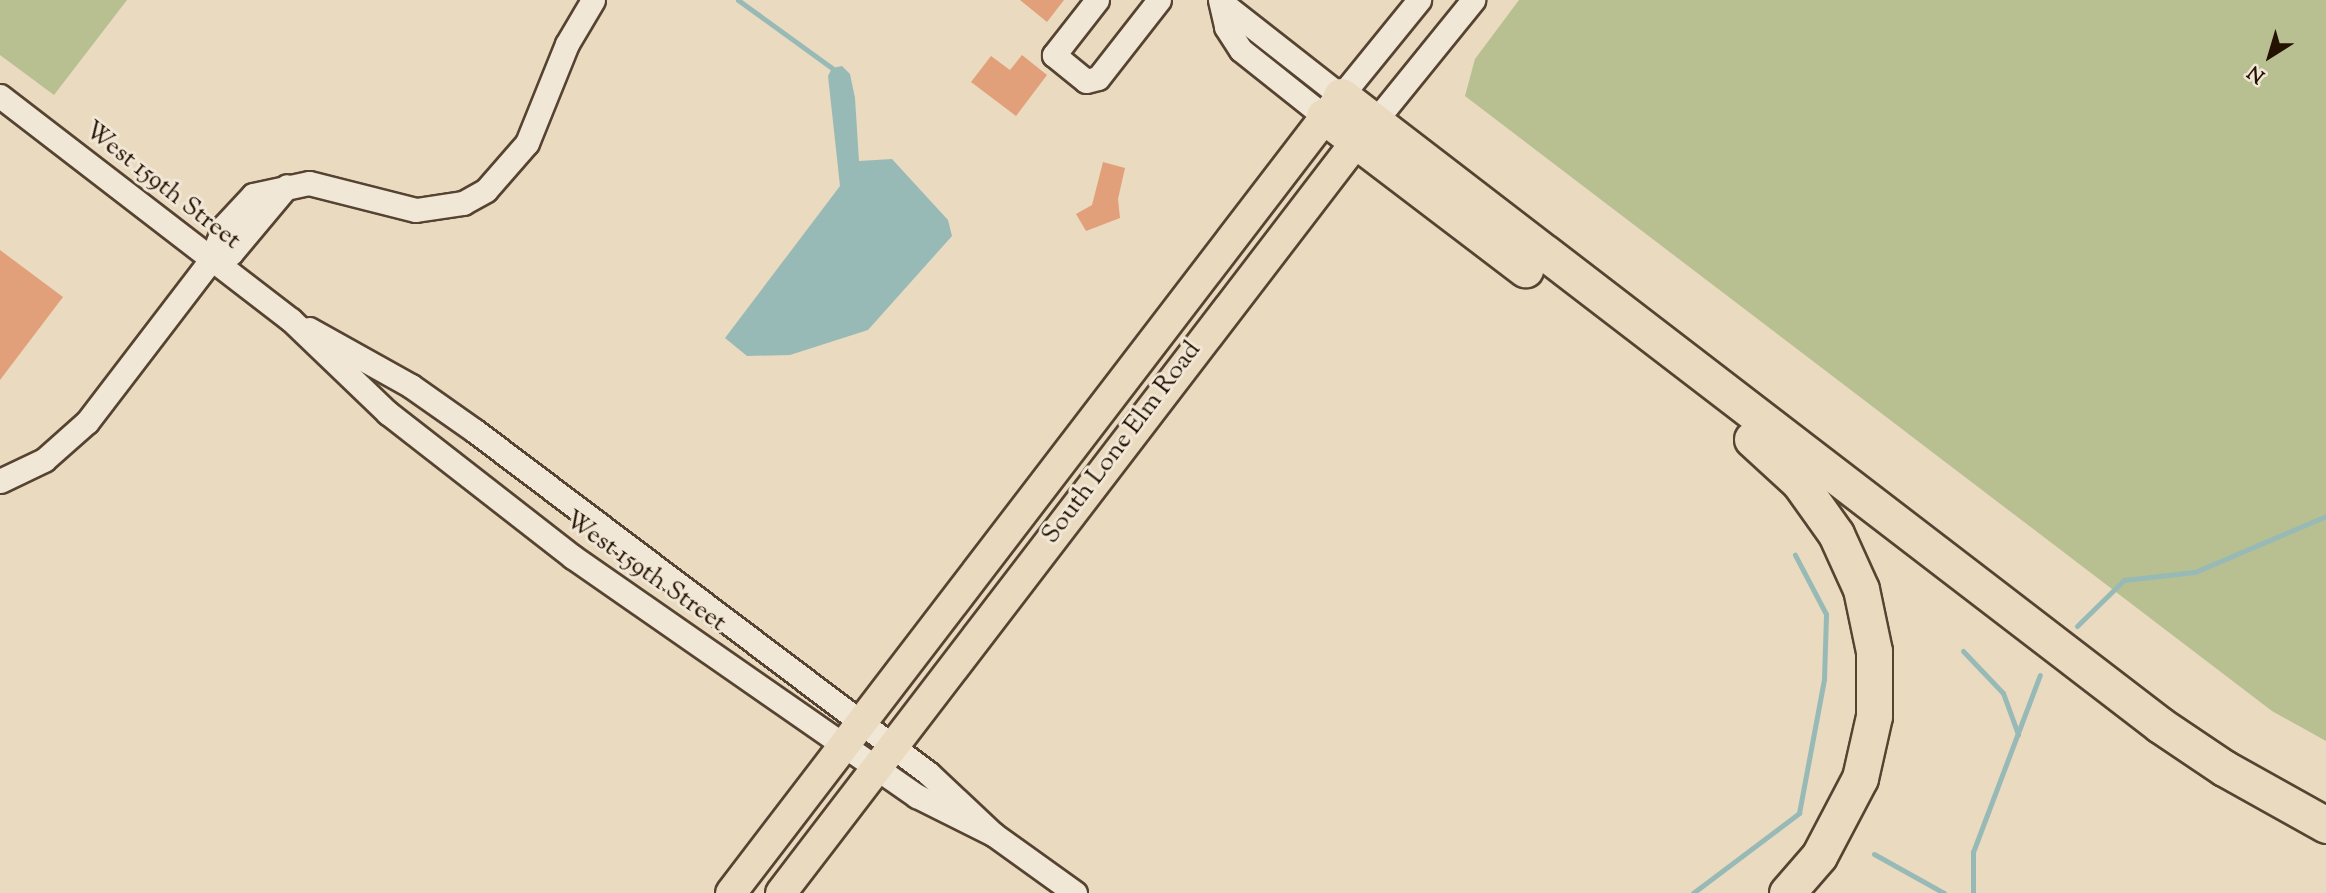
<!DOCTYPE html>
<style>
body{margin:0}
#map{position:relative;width:2326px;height:893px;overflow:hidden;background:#eadac0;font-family:"Sorts Mill Goudy",serif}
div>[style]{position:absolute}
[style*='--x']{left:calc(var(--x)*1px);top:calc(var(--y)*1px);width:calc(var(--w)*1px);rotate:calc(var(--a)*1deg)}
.green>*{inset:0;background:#b8bf91}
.water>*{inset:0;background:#98bab6}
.stream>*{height:5px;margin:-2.5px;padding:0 2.5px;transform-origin:2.5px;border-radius:2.5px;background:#98bab6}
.building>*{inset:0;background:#e1a07a}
.roads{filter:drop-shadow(2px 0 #564331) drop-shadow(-2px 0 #564331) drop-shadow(0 2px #564331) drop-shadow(0 -2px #564331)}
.minor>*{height:23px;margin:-11.5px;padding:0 11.5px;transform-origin:11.5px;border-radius:11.5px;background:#f1e7d6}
.major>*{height:30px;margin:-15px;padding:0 15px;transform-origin:15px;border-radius:15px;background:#eadac0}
.highway>*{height:35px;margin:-17.5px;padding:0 17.5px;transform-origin:17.5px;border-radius:17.5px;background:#eadac0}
span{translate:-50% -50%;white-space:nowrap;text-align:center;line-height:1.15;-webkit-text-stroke:6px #f1e7d6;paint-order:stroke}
.street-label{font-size:26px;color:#241101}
.north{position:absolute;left:2235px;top:21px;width:70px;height:70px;-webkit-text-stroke:5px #f1e7d6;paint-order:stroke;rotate:217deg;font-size:19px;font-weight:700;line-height:28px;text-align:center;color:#241101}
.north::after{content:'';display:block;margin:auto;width:24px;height:32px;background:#241101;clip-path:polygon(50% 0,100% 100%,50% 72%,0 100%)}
</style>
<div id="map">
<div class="green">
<i style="clip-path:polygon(0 0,127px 0,54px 95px,0 55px)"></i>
<i style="clip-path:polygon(1519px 0,2326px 0,2326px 741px,2272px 711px,1465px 96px,1475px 59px)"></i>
</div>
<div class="water">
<i style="clip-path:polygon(842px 66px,850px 74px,855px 98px,859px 161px,892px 159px,948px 220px,952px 236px,868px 330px,790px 355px,747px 356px,725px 338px,840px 186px,828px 76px,832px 68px)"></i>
</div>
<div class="stream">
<i style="--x:738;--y:0;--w:116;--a:35.9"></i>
<i style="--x:2077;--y:626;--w:66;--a:-44.4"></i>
<i style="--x:2124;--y:580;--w:71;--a:-6.4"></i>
<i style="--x:2195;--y:572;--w:142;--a:-23.1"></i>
<i style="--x:1963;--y:651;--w:58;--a:46.4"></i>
<i style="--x:2003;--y:693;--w:44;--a:69.9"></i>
<i style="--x:1874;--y:854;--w:80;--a:29.1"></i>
<i style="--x:1693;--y:893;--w:133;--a:-37"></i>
<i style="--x:1799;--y:813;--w:136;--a:-79.4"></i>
<i style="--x:1824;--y:679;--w:65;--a:-88.2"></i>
<i style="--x:1826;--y:614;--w:67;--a:-117.7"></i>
<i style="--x:1973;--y:893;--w:41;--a:-90"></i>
<i style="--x:1973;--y:852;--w:189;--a:-69.3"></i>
</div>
<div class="building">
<i style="clip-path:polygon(1020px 0,1064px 0,1047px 22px)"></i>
<i style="clip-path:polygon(1022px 55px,1047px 75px,1016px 116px,971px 82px,991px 56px,1010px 70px)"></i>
<i style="clip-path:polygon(1103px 162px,1125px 168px,1118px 199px,1120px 218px,1086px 231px,1076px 214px,1092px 205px)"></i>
<i style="clip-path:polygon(0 250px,63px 297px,0 380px)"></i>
</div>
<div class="roads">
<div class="minor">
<i style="--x:1097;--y:0;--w:70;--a:128"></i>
<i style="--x:1054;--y:55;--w:41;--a:39.1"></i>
<i style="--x:1086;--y:81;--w:12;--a:-14"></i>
<i style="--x:1098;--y:78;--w:99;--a:-52"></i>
<i style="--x:1220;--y:0;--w:28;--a:77"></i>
<i style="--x:1226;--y:27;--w:27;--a:57"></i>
<i style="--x:1241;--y:50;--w:106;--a:38.5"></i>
<i style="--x:1221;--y:2;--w:152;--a:38.1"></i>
<i style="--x:1341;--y:96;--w:124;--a:-50.9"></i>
<i style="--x:0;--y:96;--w:367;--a:37.6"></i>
<i style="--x:291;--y:320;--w:134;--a:43.8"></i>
<i style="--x:388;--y:413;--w:234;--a:37.9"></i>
<i style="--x:573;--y:557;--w:419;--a:34.8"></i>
<i style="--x:917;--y:796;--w:85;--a:26.6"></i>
<i style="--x:1367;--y:131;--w:169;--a:-51"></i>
<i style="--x:211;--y:260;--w:21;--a:-19"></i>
<i style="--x:231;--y:253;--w:87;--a:-50.1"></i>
<i style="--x:309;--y:329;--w:117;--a:29.2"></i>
<i style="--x:411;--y:386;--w:78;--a:35.1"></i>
<i style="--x:475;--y:431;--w:568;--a:37.05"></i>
<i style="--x:928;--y:773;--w:89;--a:43.2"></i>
<i style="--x:993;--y:834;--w:101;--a:35.7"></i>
<i style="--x:0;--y:481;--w:49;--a:-25.5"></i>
<i style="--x:44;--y:460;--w:57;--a:-41.5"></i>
<i style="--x:87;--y:422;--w:204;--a:-52.6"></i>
<i style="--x:211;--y:260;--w:36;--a:-69"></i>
<i style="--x:224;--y:226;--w:42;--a:-46.9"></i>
<i style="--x:253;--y:195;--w:57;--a:-12.1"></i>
<i style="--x:309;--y:183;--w:110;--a:14.2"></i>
<i style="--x:416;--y:210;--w:48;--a:-8.5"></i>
<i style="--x:463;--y:203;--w:26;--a:-29"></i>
<i style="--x:486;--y:190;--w:62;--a:-48.9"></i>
<i style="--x:527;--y:143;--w:107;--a:-68"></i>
<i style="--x:567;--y:44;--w:51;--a:-59.4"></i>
</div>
<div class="major">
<i style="--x:731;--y:893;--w:1000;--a:-52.56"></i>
<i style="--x:781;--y:893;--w:946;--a:-52.56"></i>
</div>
<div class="highway">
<i style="--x:1341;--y:96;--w:1033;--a:37.52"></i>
<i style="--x:2160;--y:725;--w:77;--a:33.9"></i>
<i style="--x:2224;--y:768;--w:117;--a:29.2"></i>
<i style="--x:1324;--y:116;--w:253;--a:37.3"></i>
<i style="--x:1752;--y:439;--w:64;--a:42.5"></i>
<i style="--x:1799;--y:482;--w:64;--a:54.6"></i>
<i style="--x:1836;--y:534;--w:60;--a:65.6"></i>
<i style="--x:1861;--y:589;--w:63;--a:78.2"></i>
<i style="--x:1874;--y:651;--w:65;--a:90"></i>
<i style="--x:1874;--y:716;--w:64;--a:102.7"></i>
<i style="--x:1860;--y:778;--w:88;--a:117.7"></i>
<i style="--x:1819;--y:856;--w:49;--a:130.9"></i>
</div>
</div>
<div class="street-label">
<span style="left:162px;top:186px;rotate:38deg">West 159th Street</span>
<span style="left:1122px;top:443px;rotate:-53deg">South Lone Elm Road</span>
<span style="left:645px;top:572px;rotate:35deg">West 159th Street</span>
</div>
<div class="north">N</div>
</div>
